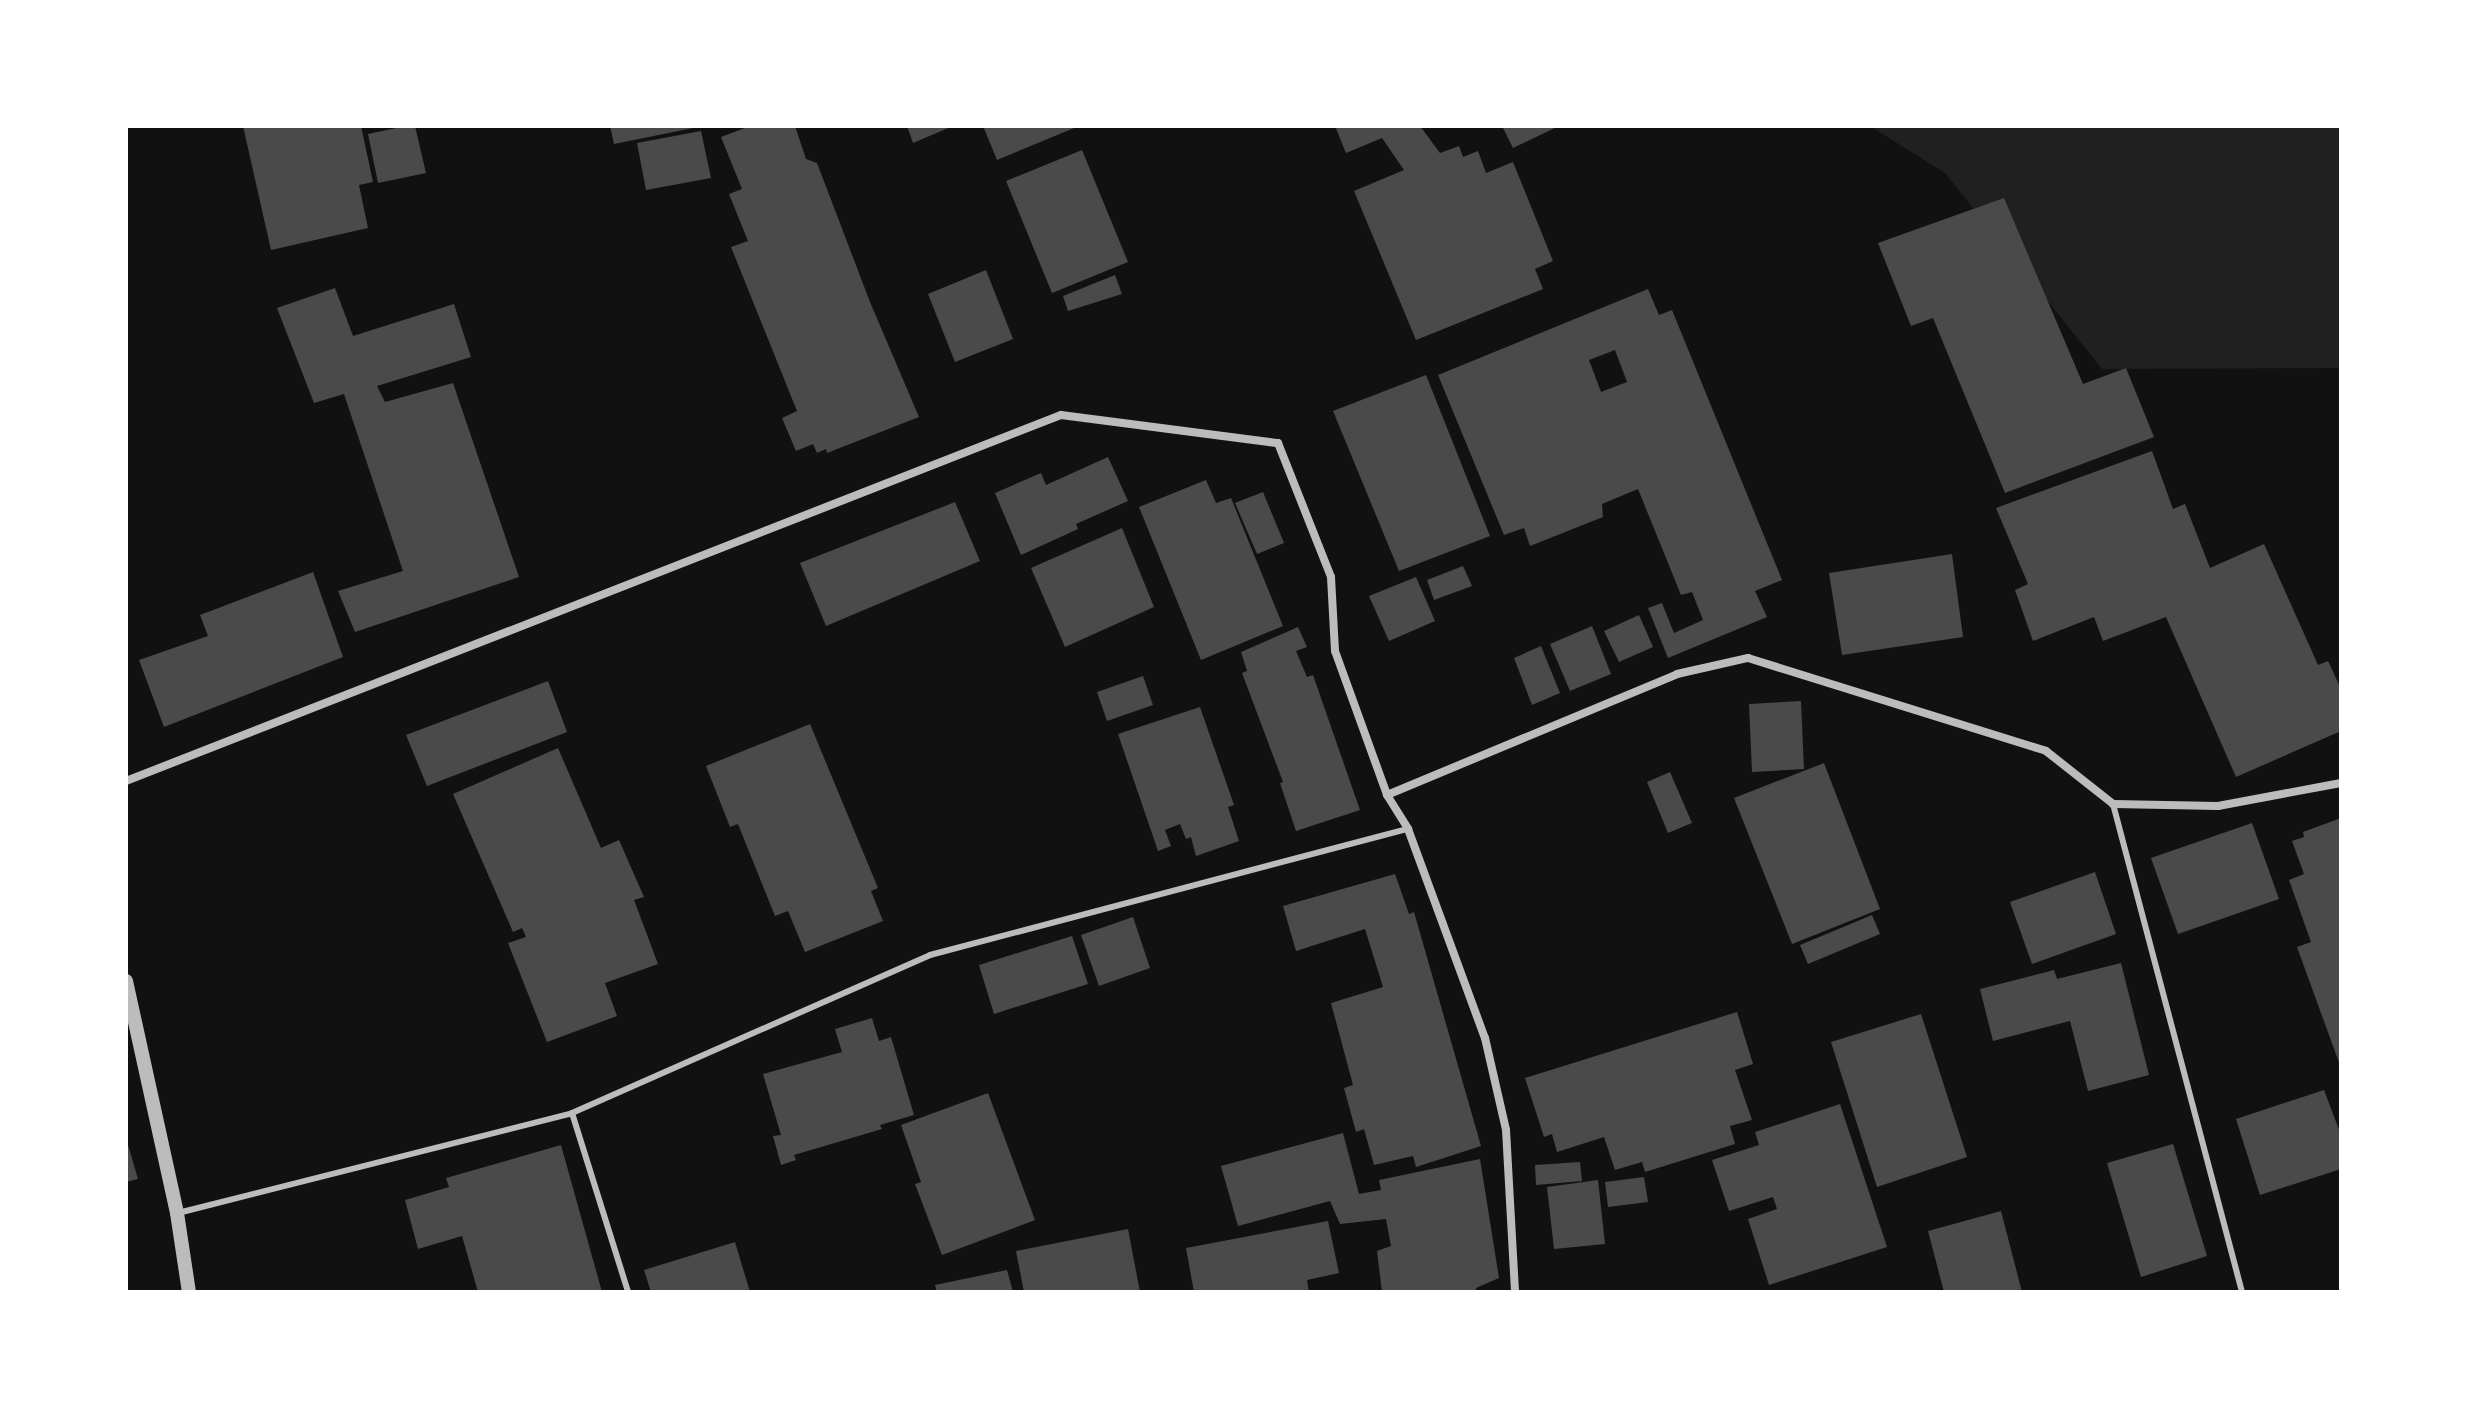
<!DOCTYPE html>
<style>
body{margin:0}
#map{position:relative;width:2467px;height:1418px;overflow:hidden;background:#111;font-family:Spectral,serif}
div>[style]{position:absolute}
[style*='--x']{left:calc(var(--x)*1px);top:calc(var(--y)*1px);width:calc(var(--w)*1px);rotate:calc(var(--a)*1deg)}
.green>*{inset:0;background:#202020}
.building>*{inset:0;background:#4a4a4a}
.service>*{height:6px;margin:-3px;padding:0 3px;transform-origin:3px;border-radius:3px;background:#bcbcbc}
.minor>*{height:8px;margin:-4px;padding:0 4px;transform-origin:4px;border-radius:4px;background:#bcbcbc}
.tertiary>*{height:14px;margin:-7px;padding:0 7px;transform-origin:7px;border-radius:7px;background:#bcbcbc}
span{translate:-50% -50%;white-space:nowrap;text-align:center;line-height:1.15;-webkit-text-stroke:6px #fff;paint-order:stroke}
.frame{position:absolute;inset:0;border:128px solid #fff;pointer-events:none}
</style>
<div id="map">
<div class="green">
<i style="clip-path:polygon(1870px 126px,2341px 126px,2341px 368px,2102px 369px,1945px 173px)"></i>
</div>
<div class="building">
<i style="clip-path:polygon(243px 126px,361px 126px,373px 182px,359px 185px,368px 228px,271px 250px)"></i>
<i style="clip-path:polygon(406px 126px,415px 126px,426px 173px,378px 183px,368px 134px)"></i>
<i style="clip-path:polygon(610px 126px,698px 126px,698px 127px,614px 144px)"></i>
<i style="clip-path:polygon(750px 126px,795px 126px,806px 159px,817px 163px,870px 302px,919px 417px,827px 453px,826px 449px,817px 453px,813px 444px,796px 451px,782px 418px,797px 411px,731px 247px,748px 241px,729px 194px,742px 189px,721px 137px)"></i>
<i style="clip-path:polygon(907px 126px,953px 126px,913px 143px)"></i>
<i style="clip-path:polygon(983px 126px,1079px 126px,997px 160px)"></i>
<i style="clip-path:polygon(1335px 126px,1420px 126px,1440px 153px,1459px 146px,1463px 157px,1478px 151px,1486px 173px,1513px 162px,1553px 261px,1535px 269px,1543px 289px,1416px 340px,1354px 191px,1404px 170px,1382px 138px,1346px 153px)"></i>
<i style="clip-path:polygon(1502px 126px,1559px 126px,1513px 148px)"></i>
<i style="clip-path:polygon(701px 131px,711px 178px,646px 190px,637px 143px)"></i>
<i style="clip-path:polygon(1082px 150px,1128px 262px,1052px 293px,1006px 181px)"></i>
<i style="clip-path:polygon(2004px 198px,2083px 384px,2126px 368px,2154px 437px,2005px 493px,1933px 318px,1911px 326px,1878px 243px)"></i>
<i style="clip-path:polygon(986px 270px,1013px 339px,955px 362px,928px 294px)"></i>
<i style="clip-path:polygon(1115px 275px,1122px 294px,1068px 311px,1063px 296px)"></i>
<i style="clip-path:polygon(335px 288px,353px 336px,454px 304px,471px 357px,377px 386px,385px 402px,453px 383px,519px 577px,355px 632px,338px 591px,403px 571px,344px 394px,314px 403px,277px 308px)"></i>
<i style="clip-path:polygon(evenodd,1648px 289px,1659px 315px,1672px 310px,1782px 580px,1755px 591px,1767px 617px,1668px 658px,1648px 608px,1662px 603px,1674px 633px,1703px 620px,1692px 592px,1681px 595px,1638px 489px,1602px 504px,1603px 517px,1530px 546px,1524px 528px,1504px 535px,1438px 375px,1648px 289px,1615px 350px,1627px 382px,1601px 392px,1589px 360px,1615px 350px)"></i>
<i style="clip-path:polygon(1426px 375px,1490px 536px,1399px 571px,1333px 411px)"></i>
<i style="clip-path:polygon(2152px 451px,2173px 509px,2185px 504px,2210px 568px,2264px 544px,2318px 665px,2328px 661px,2341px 689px,2341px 731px,2236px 777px,2166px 617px,2103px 641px,2094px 617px,2033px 641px,2015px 590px,2028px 584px,1996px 508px)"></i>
<i style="clip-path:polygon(1108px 457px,1128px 501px,1076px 524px,1078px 529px,1021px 555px,995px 493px,1041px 473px,1046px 485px)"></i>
<i style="clip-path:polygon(1206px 480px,1216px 503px,1231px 498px,1283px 626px,1201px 660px,1139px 507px)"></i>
<i style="clip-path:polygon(1263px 492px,1284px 543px,1257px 554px,1235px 503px)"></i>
<i style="clip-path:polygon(955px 502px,980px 561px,826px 626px,800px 563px)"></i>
<i style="clip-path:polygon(1122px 528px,1154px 607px,1065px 647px,1031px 568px)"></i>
<i style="clip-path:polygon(1952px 554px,1963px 637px,1842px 655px,1829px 573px)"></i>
<i style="clip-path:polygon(1463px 566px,1472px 586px,1434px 600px,1427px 580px)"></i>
<i style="clip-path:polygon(313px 572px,343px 657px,164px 727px,139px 660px,208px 636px,200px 615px)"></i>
<i style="clip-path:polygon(1416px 577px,1435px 621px,1389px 641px,1369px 596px)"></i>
<i style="clip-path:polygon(1639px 615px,1653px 647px,1619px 662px,1604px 631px)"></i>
<i style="clip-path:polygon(1592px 626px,1611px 674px,1570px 691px,1550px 644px)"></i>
<i style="clip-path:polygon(1298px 627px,1307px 647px,1296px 651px,1307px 677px,1313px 675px,1360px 810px,1296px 831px,1280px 783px,1283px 782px,1242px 673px,1247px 671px,1241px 652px)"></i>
<i style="clip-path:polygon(1541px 646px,1560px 693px,1532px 705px,1514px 658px)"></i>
<i style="clip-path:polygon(1143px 676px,1153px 705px,1107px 721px,1097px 692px)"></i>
<i style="clip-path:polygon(548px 681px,567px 732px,427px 786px,406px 735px)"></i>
<i style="clip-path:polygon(1801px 701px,1804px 769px,1752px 772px,1749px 704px)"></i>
<i style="clip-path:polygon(1200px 707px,1234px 805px,1228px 807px,1239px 841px,1196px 856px,1191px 837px,1186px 839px,1180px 824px,1165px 830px,1171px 846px,1158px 851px,1118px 734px)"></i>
<i style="clip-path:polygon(810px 724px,878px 888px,871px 891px,883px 921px,805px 952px,788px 911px,775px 916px,738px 824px,730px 827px,706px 766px)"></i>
<i style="clip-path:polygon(558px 748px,601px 848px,619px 840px,644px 897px,634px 900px,658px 964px,605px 983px,617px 1016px,547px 1042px,508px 943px,526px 937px,522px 928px,513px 932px,453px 794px)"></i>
<i style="clip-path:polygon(1824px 763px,1880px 909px,1792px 944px,1734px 798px)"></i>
<i style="clip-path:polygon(1670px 772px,1692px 823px,1668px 833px,1647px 782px)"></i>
<i style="clip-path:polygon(2341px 818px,2341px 1068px,2297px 947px,2311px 942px,2289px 880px,2304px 874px,2292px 841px,2304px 837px,2303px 832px)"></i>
<i style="clip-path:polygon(2252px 823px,2279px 899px,2178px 934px,2151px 858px)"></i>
<i style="clip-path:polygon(2095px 872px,2116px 934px,2032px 964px,2010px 902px)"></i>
<i style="clip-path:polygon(1395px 874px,1409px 914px,1414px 912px,1481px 1146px,1416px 1167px,1413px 1156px,1374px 1165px,1364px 1129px,1356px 1132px,1344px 1088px,1353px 1085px,1331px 1003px,1383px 987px,1365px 929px,1296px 951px,1283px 906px)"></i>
<i style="clip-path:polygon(1872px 915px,1880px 934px,1808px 964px,1800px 945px)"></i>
<i style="clip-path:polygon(1133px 917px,1150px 968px,1099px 986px,1081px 935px)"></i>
<i style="clip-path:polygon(1072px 936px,1088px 984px,994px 1014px,979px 965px)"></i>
<i style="clip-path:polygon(2121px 963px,2149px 1075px,2088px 1091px,2070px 1021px,1993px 1041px,1980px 989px,2054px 970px,2057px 979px)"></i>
<i style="clip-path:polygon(1737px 1012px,1753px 1064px,1735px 1070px,1752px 1120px,1730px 1126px,1735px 1144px,1645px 1172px,1642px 1162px,1615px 1170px,1604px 1137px,1557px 1152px,1552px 1134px,1544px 1137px,1525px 1078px)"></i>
<i style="clip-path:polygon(1921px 1014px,1967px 1157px,1877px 1187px,1831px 1042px)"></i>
<i style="clip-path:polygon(872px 1018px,879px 1041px,891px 1037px,914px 1115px,880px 1125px,882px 1129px,794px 1155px,796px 1160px,781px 1165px,773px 1136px,781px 1135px,763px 1074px,842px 1052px,835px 1029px)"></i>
<i style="clip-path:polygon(2324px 1090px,2341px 1135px,2341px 1169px,2260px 1195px,2236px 1119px)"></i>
<i style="clip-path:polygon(988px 1093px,1035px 1220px,942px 1255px,915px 1184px,921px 1182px,901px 1125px)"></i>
<i style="clip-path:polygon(1840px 1104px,1887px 1247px,1769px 1285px,1748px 1219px,1777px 1209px,1773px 1197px,1729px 1211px,1712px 1160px,1759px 1145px,1755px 1132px)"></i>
<i style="clip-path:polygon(1343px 1133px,1359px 1194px,1381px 1190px,1379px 1180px,1480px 1159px,1499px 1278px,1476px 1288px,1476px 1292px,1382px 1292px,1377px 1251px,1391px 1246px,1386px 1219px,1340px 1224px,1330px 1201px,1238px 1226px,1221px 1166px)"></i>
<i style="clip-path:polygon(126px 1138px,138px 1179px,126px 1182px)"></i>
<i style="clip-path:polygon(2173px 1144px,2207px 1256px,2141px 1277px,2107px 1163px)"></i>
<i style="clip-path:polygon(561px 1145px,602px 1292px,478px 1292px,462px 1236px,418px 1249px,405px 1200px,449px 1187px,446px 1178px)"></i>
<i style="clip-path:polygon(1580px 1162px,1582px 1181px,1536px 1185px,1535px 1165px)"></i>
<i style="clip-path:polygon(1644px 1177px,1648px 1202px,1608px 1207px,1605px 1182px)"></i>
<i style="clip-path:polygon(1598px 1180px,1605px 1244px,1554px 1249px,1547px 1187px)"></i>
<i style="clip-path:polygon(2001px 1211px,2022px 1292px,1944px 1292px,1928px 1231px)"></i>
<i style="clip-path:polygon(1328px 1221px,1339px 1273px,1307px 1280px,1309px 1292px,1194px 1292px,1186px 1248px)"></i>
<i style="clip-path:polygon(1128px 1229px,1140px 1292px,1024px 1292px,1016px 1251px)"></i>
<i style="clip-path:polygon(735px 1242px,750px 1292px,651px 1292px,644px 1270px)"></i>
<i style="clip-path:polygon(1007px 1270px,1013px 1292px,937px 1292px,935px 1285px)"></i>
</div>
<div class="service">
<i style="--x:2113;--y:804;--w:505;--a:75.19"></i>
<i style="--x:572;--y:1113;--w:188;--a:72.6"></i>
<i style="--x:178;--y:1213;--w:406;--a:-14.2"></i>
<i style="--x:572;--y:1113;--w:391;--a:-23.8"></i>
<i style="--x:930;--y:955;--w:494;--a:-14.8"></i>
</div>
<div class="minor">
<i style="--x:126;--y:781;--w:1004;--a:-21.38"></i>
<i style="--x:1061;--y:415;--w:219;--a:7.4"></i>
<i style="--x:1278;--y:443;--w:144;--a:68.4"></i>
<i style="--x:1331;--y:577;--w:74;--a:86.9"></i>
<i style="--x:1335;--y:651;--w:153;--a:70.1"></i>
<i style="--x:1387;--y:795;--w:40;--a:58"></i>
<i style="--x:1408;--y:829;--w:223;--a:69.8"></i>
<i style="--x:1485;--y:1038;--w:94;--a:77.1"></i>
<i style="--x:1506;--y:1130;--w:162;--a:86.8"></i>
<i style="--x:1387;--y:795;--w:314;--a:-22.6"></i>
<i style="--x:1677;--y:674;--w:73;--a:-12.7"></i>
<i style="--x:1748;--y:658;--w:312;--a:17.3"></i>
<i style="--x:2046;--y:751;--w:85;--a:38.3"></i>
<i style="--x:2113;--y:804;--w:105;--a:1.1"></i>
<i style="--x:2218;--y:806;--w:125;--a:-10.6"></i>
</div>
<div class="tertiary">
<i style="--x:126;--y:981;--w:238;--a:77.6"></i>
<i style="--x:177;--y:1213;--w:80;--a:81.4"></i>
</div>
<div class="frame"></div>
</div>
